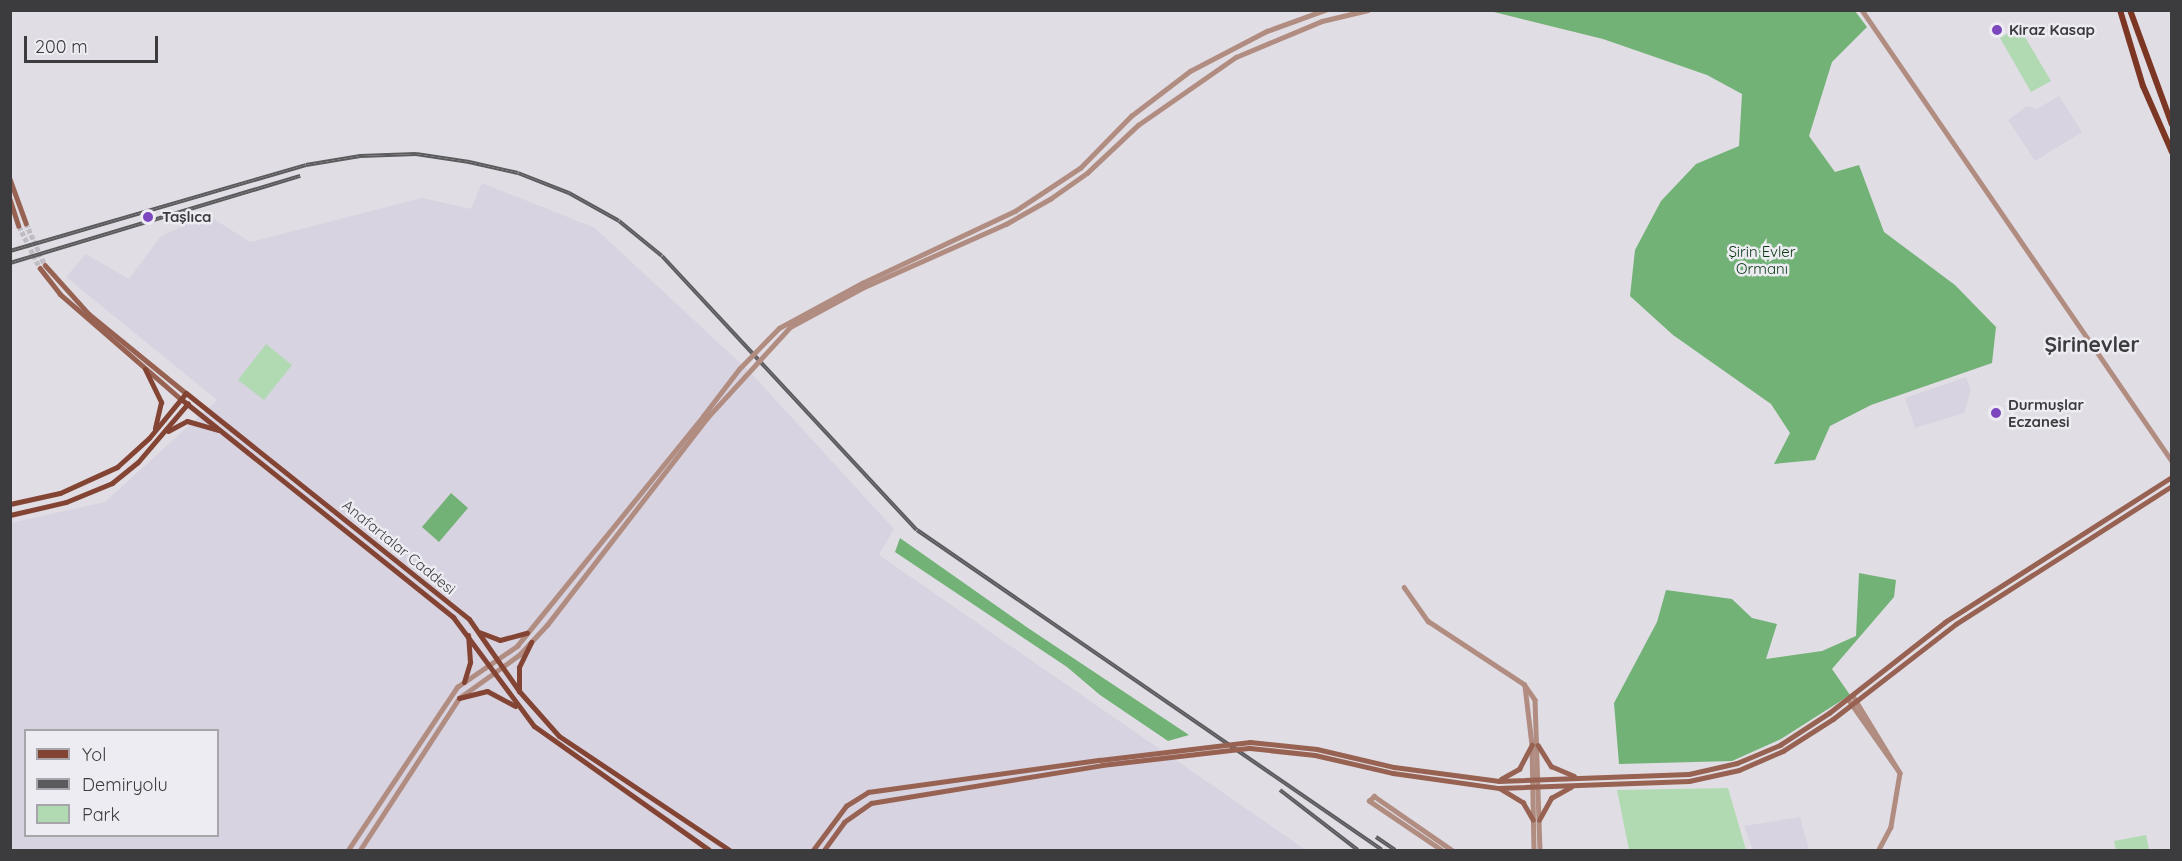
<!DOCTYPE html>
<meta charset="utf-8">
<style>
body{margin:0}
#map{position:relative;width:2182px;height:861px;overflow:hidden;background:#e0dee4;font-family:Quicksand,sans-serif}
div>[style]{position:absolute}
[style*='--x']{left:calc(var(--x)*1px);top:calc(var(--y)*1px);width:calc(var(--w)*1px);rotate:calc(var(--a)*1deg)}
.built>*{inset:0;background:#d7d3e0}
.green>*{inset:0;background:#b1dab2}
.forest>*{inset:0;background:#72b276}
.secondary-tunnel>*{height:4.5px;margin-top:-2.25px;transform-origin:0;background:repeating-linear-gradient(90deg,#bfbdc3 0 4.5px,transparent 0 6.5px)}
.tertiary>*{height:4.5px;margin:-2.25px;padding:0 2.25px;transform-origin:2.25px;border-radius:2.25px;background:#b18c81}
.secondary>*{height:4.5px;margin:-2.25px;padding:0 2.25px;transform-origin:2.25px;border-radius:2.25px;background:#986253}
.primary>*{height:5px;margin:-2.5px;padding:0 2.5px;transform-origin:2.5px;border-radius:2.5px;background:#844433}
.trunk>*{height:6px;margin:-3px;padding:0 3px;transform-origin:3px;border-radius:3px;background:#7b3624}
.rail>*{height:4px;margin-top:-2px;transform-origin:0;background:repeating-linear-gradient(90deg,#edecf2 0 4.5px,#5b5a5d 0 9px);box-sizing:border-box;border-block:2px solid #5b5a5d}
.tertiary-bridge>*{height:4.5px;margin:-2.25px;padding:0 2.25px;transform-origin:2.25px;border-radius:2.25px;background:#b18c81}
.secondary-bridge>*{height:4.5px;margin:-2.25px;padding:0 2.25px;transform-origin:2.25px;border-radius:2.25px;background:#986253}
.dots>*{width:16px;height:16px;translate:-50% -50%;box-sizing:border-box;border:3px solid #edecf2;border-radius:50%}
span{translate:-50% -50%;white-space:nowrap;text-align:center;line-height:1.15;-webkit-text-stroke:5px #edecf2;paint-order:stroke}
.poi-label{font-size:15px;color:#3c3b3d;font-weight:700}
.left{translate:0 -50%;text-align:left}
.park-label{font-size:15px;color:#0b3a12}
.street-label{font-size:15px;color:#3c3b3d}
.district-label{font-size:21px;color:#3c3b3d;font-weight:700}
.frame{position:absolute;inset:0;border:12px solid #3c3b3d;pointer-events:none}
.legend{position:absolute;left:24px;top:729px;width:195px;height:108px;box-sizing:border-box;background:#edecf2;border:2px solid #a6a5aa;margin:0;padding:8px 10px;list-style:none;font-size:18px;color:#3c3b3d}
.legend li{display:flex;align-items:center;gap:12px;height:30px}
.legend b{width:30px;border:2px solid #a6a5aa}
.scale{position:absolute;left:24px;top:36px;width:134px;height:27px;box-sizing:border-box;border:3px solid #3c3b3d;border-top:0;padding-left:8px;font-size:18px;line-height:21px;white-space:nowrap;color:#3c3b3d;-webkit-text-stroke:4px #edecf2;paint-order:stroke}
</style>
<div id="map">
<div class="built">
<i style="clip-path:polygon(2059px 96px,2082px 132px,2035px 161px,2008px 120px,2027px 106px,2037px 109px)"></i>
<i style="clip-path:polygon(evenodd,482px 183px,595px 228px,752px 374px,894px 529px,879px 555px,1306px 850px,11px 850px,10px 523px,105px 502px,217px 400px,66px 277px,86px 254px,129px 279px,160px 237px,206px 214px,250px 242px,422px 198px,471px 209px,482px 183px,26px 730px,218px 730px,218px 836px,26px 836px,26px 730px)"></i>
<i style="clip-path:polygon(1966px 377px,1971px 390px,1964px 413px,1915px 428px,1905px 398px)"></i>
<i style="clip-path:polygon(1800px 817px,1809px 850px,1753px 850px,1744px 826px)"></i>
</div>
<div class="green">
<i style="clip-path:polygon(2019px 27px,2051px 81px,2031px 92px,2000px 38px)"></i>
<i style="clip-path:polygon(266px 344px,292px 365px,264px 400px,238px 380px)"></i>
<i style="clip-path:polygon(1728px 788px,1746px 850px,1629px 850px,1617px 790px)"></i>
<i style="clip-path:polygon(2146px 835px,2149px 850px,2116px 850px,2114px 841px)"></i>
</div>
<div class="forest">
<i style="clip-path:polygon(1490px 11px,1855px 11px,1867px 27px,1832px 62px,1809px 136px,1835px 172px,1859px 165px,1884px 232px,1955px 285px,1996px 327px,1992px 363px,1871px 405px,1830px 426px,1815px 460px,1774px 464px,1790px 433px,1771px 404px,1673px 335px,1630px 296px,1635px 250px,1661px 201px,1696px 164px,1739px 146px,1742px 94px,1707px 75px,1603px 39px)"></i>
<i style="clip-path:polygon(451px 493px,468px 508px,439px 542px,422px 527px)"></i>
<i style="clip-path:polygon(900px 538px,1028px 628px,1189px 735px,1168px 741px,1100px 695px,1067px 667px,895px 552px)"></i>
<i style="clip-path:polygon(1859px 573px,1896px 580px,1894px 597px,1832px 669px,1850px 695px,1781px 739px,1732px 761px,1619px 764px,1614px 703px,1657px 622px,1666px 590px,1732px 599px,1752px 618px,1777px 624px,1766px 659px,1822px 651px,1856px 636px)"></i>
</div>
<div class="secondary-tunnel">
<i style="--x:26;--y:223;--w:46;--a:65.7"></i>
<i style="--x:19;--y:226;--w:47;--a:63.4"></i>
</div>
<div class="tertiary">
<i style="--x:1862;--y:10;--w:547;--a:55.5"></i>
<i style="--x:862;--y:283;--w:169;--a:-25.2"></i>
<i style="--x:1015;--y:211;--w:78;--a:-33.5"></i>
<i style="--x:1080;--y:168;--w:73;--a:-45.6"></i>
<i style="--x:1131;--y:116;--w:74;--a:-37.3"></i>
<i style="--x:1190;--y:71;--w:87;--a:-27.5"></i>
<i style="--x:1267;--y:31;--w:62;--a:-19.9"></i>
<i style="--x:862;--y:288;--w:158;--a:-24"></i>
<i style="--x:1006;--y:224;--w:51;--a:-29.6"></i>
<i style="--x:1050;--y:199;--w:45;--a:-35.1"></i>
<i style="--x:1087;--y:173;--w:70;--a:-43.3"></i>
<i style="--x:1138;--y:125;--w:119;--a:-34.8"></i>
<i style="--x:1236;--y:57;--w:93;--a:-22.7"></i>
<i style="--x:1322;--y:21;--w:47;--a:-13.4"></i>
<i style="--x:1404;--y:587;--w:42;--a:54.8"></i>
<i style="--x:1428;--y:621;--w:115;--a:33.3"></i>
<i style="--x:1524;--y:684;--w:19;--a:55"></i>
<i style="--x:1535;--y:700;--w:150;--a:88.1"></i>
<i style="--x:1525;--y:686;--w:59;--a:83.2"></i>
<i style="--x:1532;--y:745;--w:105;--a:88.9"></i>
<i style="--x:1853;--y:696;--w:90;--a:58.6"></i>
<i style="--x:1900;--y:773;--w:55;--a:99.5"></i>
<i style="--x:1891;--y:827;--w:26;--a:118"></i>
<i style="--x:1848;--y:699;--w:87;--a:54.8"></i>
<i style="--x:348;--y:850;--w:196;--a:-56.2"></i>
<i style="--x:457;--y:687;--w:73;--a:-34.3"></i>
<i style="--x:517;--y:646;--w:296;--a:-51"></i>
<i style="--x:360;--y:850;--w:181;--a:-56.9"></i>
<i style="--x:459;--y:698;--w:74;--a:-35.6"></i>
<i style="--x:519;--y:655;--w:41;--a:-47"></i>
<i style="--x:547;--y:625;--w:262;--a:-52.3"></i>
<i style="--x:1441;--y:850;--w:87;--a:-145.8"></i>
<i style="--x:1369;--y:801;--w:7;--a:-45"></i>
<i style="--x:1374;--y:796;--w:95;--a:34.7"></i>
</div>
<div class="secondary">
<i style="--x:10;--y:179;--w:47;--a:70"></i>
<i style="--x:10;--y:199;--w:28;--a:72"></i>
<i style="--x:45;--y:265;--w:66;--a:48.1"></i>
<i style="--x:89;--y:314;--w:125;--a:39.2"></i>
<i style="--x:40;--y:268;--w:33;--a:52"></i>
<i style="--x:60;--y:294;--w:160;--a:41"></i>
<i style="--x:1538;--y:745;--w:25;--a:58"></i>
<i style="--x:1551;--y:766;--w:25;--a:23"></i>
<i style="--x:1394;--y:767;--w:106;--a:7.6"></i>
<i style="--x:1499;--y:781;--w:190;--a:-2.1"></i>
<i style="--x:1689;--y:774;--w:49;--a:-12.9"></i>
<i style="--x:1737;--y:763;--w:47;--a:-22.7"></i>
<i style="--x:1780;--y:745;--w:59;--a:-33.1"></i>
<i style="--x:1829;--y:713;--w:147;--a:-38.1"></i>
<i style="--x:1945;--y:622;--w:269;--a:-32.6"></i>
<i style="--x:1393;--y:773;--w:107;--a:8.1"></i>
<i style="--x:1499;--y:788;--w:190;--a:-2.1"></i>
<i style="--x:1689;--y:781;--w:51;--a:-12.4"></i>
<i style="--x:1739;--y:770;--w:48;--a:-23.4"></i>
<i style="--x:1783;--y:751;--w:59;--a:-32.6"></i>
<i style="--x:1833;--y:719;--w:155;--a:-37.7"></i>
<i style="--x:1956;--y:624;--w:256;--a:-32.6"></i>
<i style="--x:1501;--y:779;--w:21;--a:-29"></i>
<i style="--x:1519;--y:769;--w:27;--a:-62"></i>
<i style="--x:1501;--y:789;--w:26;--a:31"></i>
<i style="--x:1523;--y:802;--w:20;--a:60"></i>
<i style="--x:1539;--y:820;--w:25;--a:-61"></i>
<i style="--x:1551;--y:798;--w:23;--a:-29"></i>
<i style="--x:813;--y:850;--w:55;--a:-53.1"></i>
<i style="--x:846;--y:806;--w:26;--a:-32"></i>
<i style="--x:868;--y:792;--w:234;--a:-7.9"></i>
<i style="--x:824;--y:850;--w:34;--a:-54"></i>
<i style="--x:844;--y:822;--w:33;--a:-35"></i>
<i style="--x:871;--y:803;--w:234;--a:-9.3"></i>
</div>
<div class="primary">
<i style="--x:145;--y:369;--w:37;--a:64"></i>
<i style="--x:161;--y:402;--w:27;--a:103"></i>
<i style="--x:181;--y:399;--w:349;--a:38.7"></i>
<i style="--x:453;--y:617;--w:136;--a:53.4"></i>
<i style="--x:534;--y:726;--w:214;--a:35.3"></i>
<i style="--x:168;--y:431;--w:21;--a:-28"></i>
<i style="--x:187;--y:421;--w:32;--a:16"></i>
<i style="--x:10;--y:504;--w:51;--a:-12.4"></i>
<i style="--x:60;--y:493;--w:63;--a:-24.5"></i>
<i style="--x:117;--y:467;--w:43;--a:-42.2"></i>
<i style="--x:149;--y:438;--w:58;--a:-50.6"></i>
<i style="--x:186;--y:393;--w:362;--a:38.6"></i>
<i style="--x:469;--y:619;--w:88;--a:55.2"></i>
<i style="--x:519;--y:691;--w:60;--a:48.4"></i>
<i style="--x:559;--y:736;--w:205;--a:33.8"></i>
<i style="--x:10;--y:515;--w:57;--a:-13.1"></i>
<i style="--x:66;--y:502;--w:50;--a:-22.4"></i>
<i style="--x:112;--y:483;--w:33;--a:-39"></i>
<i style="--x:138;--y:462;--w:77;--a:-49.7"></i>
<i style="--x:479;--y:632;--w:22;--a:21"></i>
<i style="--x:500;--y:640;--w:28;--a:-15"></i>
<i style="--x:464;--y:682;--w:21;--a:-73"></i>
<i style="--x:470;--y:662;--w:27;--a:-94"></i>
<i style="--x:519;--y:691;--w:24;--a:-90"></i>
<i style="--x:519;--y:667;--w:28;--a:-64"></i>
<i style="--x:459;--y:698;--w:29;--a:-14"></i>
<i style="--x:487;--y:691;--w:32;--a:28"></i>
</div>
<div class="trunk">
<i style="--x:2120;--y:10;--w:79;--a:73.2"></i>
<i style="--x:2143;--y:86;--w:72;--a:66.3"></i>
<i style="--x:2130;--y:10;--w:122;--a:69.9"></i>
</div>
<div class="rail">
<i style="--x:10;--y:251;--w:308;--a:-16.2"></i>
<i style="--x:306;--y:165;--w:55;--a:-9.5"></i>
<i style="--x:360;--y:156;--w:56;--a:-2"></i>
<i style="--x:416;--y:154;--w:54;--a:8.6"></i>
<i style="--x:469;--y:162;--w:50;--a:12.7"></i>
<i style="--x:518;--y:173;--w:55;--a:21.4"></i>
<i style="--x:569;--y:193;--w:57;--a:29.2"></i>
<i style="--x:619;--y:221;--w:55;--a:39.1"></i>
<i style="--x:662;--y:256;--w:374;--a:47.1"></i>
<i style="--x:917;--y:530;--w:564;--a:34.53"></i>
<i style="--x:10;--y:263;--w:303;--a:-16.7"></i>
<i style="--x:1280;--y:790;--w:98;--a:37.6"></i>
<i style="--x:1376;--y:837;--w:23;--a:34"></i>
</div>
<div class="tertiary-bridge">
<i style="--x:703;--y:416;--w:59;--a:-52.5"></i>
<i style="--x:739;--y:369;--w:57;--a:-45.7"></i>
<i style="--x:779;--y:328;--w:94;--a:-28.5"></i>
<i style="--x:707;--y:418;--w:123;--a:-47.6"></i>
<i style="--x:790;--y:327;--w:82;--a:-28.4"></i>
</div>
<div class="secondary-bridge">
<i style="--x:1100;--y:760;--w:151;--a:-6.8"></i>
<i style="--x:1250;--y:742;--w:67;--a:6"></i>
<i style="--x:1317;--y:749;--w:79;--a:13.2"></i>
<i style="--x:1102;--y:765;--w:149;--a:-6.6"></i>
<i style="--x:1250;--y:748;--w:65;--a:6.1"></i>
<i style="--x:1315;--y:755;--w:80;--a:13"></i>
</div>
<div class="dots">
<i style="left:1997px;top:30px;background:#7c47be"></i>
<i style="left:148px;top:217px;background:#7c47be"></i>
<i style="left:1996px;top:413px;background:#7c47be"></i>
</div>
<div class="poi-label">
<span class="left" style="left:2009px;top:30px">Kiraz Kasap</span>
<span class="left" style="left:162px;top:217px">Taşlıca</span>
<span class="left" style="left:2008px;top:413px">Durmuşlar<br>Eczanesi</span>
</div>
<div class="park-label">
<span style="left:1762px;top:260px">Şirin Evler<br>Ormanı</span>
</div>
<div class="street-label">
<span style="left:399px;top:547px;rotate:39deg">Anafartalar Caddesi</span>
</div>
<div class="district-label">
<span style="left:2092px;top:344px">Şirinevler</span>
</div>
<div class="frame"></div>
<ul class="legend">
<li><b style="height:8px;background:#844433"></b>Yol</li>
<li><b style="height:8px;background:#5b5a5d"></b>Demiryolu</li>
<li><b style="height:16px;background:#b1dab2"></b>Park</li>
</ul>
<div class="scale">200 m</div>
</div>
